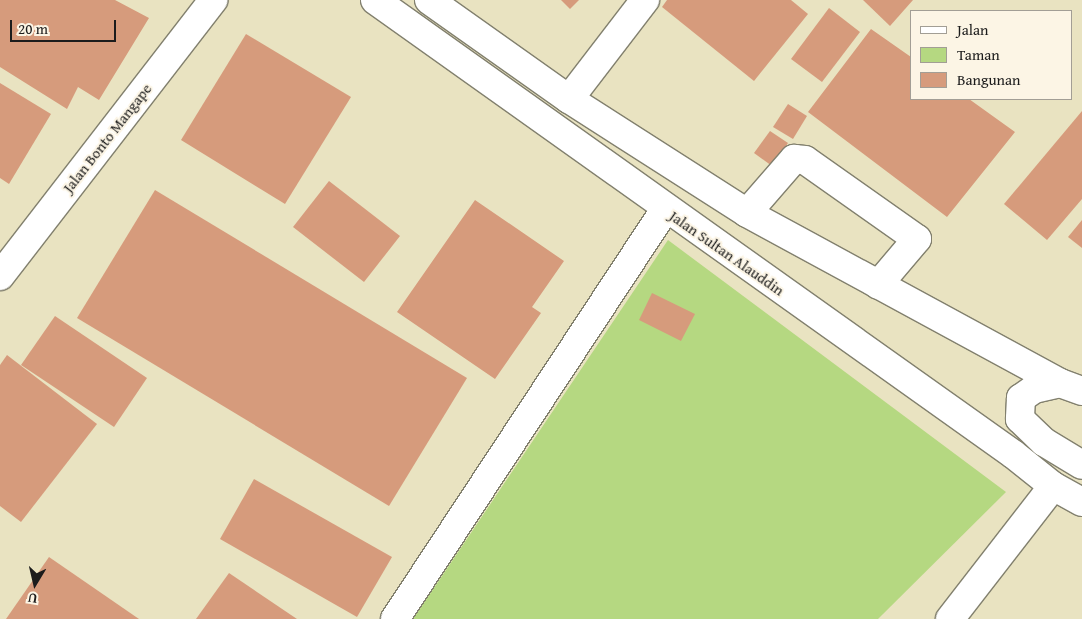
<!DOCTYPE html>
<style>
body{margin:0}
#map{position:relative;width:1082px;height:619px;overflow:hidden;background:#e9e3c1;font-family:"Gentium Book Plus",serif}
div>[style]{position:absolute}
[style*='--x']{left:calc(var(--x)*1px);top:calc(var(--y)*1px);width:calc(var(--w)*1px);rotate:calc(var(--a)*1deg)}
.green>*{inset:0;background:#b5d881}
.building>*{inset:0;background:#d69b7c}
.roads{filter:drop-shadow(1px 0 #82806e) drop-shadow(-1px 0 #82806e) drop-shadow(0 1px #82806e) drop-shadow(0 -1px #82806e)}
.minor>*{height:28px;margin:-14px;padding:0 14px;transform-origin:14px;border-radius:14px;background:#fff}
.major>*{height:28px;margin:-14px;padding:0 14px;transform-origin:14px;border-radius:14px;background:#fff}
span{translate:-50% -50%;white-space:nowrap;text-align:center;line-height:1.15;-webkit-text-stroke:4px #fcf5e5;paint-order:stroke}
.street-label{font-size:15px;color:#1c1c1c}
.legend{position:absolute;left:910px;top:10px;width:162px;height:90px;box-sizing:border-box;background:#fcf5e5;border:1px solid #a29e95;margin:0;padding:6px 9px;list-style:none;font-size:15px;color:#1c1c1c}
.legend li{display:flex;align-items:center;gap:10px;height:25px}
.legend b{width:25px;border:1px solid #a29e95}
.north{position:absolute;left:10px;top:559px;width:50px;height:50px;-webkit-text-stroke:4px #fcf5e5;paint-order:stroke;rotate:189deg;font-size:14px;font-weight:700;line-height:20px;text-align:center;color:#1c1c1c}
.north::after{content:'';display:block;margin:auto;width:18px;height:22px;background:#1c1c1c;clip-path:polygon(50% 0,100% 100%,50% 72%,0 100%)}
.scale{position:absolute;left:10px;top:20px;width:106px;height:22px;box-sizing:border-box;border:2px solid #1c1c1c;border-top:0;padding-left:6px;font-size:15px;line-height:18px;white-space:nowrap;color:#1c1c1c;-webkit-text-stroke:4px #fcf5e5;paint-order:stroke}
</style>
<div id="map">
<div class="green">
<i style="clip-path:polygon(668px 240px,1006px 492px,878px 619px,413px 619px)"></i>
</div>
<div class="building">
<i style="clip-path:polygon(0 0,115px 0,149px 18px,99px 100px,78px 87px,67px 109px,0 67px)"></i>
<i style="clip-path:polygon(561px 0,579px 0,570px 9px)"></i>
<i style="clip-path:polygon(667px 0,791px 0,808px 14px,754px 81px,662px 7px)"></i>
<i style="clip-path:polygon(863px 0,913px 0,890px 26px)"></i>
<i style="clip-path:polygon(829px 8px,860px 32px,822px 82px,791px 59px)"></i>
<i style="clip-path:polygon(871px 29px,911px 57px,911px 99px,969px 99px,1015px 132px,947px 217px,808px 112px)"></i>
<i style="clip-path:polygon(246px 34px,351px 97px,285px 204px,181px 140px)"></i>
<i style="clip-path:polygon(0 83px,51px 114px,9px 184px,0 178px)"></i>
<i style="clip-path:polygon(788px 104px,807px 116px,793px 139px,773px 127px)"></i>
<i style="clip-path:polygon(1082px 111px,1082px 199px,1047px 240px,1004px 204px)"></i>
<i style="clip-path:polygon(770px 131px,788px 143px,772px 166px,754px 153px)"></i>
<i style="clip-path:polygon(329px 181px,400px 236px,364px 282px,293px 227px)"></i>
<i style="clip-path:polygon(155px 190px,467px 378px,389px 506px,77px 318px)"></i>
<i style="clip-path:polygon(475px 200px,564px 261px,532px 307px,541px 313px,495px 379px,397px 312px)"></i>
<i style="clip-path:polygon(1082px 220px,1082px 248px,1068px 237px)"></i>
<i style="clip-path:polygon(652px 293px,695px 314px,681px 341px,639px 320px)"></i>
<i style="clip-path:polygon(55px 316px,147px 378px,114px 427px,21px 365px)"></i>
<i style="clip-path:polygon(7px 355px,97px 424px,21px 522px,0 506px,0 365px)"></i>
<i style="clip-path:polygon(254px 479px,392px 557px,357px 617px,220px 539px)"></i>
<i style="clip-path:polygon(49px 557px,139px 619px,6px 619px)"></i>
<i style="clip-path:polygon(229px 573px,297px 619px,196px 619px)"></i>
</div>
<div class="roads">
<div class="minor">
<i style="--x:569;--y:99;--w:125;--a:-52.5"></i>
<i style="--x:747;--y:213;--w:72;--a:-49"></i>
<i style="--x:794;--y:159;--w:11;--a:5"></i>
<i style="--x:805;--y:160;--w:137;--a:35.2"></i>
<i style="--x:917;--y:239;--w:60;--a:130.3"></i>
<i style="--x:0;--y:276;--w:349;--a:-52.3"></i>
<i style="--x:395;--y:619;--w:491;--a:-56.6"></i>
<i style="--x:950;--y:619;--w:168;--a:-52.2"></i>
</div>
<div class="major">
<i style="--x:375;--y:0;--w:783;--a:35.44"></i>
<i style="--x:1013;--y:454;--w:51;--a:38.7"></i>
<i style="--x:1053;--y:486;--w:33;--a:29"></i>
<i style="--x:429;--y:0;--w:171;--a:35.3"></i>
<i style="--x:569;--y:99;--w:211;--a:32.6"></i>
<i style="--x:747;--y:213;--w:356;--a:28.5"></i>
<i style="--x:1060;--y:383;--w:23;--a:20"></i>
<i style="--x:1060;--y:383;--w:27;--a:167"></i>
<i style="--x:1034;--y:389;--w:16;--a:145"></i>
<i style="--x:1021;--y:398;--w:21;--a:93"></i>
<i style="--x:1020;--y:419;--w:33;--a:44"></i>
<i style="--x:1044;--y:442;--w:44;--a:31.2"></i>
</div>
</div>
<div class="street-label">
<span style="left:107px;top:138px;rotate:-52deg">Jalan Bonto Mangape</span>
<span style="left:727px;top:253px;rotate:35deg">Jalan Sultan Alauddin</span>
</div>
<ul class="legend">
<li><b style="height:6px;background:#fff"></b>Jalan</li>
<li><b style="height:14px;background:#b5d881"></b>Taman</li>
<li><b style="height:14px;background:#d69b7c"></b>Bangunan</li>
</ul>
<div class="north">U</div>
<div class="scale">20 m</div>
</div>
